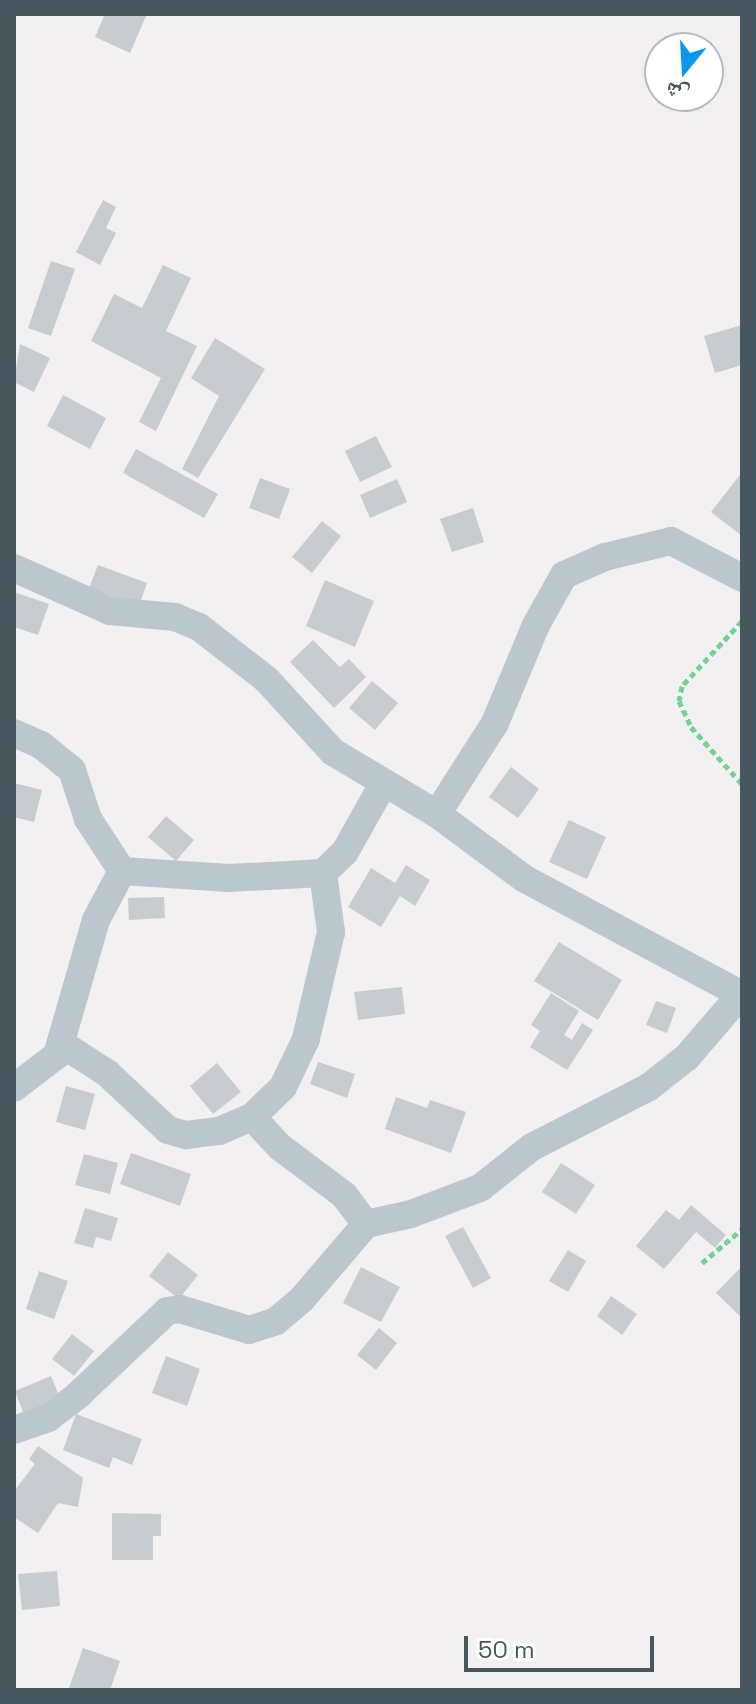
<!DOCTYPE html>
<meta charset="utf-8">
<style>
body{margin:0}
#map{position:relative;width:756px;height:1704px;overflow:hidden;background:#f2f0f0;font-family:"Space Grotesk","Noto Naskh Arabic",sans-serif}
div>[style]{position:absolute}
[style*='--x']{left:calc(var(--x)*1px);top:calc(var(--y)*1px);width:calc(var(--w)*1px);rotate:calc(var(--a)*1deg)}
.building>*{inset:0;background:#c6ccd0}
.path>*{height:5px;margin-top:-2.5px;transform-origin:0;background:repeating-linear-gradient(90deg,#70d492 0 6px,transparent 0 10px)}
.street>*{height:28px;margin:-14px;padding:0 14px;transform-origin:14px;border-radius:14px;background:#bac7ce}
span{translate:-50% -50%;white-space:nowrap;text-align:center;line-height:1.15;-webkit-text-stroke:8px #fff;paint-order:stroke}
.frame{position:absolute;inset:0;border:16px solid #46575f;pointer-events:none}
.north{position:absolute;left:644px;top:32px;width:80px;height:80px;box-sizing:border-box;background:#fff;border:2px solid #b5bcbf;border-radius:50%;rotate:198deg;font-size:22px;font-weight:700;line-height:32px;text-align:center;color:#46575f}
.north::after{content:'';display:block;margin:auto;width:28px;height:36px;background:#0b97f1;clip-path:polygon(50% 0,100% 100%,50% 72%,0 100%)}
.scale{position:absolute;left:464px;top:1636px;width:190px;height:36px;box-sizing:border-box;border:4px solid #46575f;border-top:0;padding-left:10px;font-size:24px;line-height:28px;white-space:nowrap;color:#46575f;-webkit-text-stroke:6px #fff;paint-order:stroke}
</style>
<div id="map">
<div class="building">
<i style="clip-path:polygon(105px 14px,146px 16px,130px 53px,95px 37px)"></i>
<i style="clip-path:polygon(103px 200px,116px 207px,106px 228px,116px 233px,100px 265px,76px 252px)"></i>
<i style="clip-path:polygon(51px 261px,75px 269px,51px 336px,28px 328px)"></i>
<i style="clip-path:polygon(163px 265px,191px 278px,166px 331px,197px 346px,156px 431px,139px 422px,161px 378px,91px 341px,114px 294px,142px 308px)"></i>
<i style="clip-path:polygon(742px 325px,742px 365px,715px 373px,704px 336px)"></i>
<i style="clip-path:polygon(215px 338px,265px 369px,198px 478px,182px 469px,219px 396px,191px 378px)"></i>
<i style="clip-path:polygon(20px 344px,50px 358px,34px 392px,14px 382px)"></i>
<i style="clip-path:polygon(63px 395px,106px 418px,90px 449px,47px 426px)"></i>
<i style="clip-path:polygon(376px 436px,392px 467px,360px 482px,345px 451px)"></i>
<i style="clip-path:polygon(136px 449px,218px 494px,204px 518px,123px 473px)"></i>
<i style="clip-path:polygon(742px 472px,742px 536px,711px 512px)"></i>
<i style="clip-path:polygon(260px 478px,290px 489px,279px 519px,249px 508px)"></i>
<i style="clip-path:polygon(397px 479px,407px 502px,370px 518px,360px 495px)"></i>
<i style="clip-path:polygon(473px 508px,484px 542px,452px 552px,440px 519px)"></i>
<i style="clip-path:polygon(322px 521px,341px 536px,312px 573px,292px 557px)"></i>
<i style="clip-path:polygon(98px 565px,147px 583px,139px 606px,89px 588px)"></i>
<i style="clip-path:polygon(325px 580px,374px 601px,355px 647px,306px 626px)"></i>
<i style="clip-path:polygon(14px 592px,49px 604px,38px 635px,14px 627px)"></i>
<i style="clip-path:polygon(313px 640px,340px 667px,349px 659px,366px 677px,334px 708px,290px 662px)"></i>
<i style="clip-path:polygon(372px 681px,398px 703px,375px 730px,349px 708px)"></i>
<i style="clip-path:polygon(511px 767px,539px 789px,518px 818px,489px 797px)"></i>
<i style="clip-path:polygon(14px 783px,42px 790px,34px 822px,14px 817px)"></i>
<i style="clip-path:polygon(166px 816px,194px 840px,176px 861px,148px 837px)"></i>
<i style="clip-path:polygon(569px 820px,606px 837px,587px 879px,549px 862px)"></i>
<i style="clip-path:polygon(406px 865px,430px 880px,415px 906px,400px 896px,381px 927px,348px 907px,371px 868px,395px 883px)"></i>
<i style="clip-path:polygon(164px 897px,165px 918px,129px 920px,128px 898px)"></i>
<i style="clip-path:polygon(559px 942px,622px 980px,598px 1020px,534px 981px)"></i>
<i style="clip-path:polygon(402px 987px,405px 1014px,358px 1020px,354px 992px)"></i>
<i style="clip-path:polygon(551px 993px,579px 1011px,564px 1035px,572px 1040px,582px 1023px,593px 1030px,567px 1070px,530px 1047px,540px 1031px,531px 1025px)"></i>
<i style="clip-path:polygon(656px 1001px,676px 1008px,667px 1033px,646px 1025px)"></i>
<i style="clip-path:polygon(318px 1062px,355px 1074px,347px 1098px,310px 1084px)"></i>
<i style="clip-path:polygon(217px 1063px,241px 1092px,213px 1114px,190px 1086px)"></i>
<i style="clip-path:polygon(66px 1086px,95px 1094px,85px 1130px,56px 1122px)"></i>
<i style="clip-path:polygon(396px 1097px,427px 1108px,430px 1100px,466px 1112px,451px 1153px,385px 1129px)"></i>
<i style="clip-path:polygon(131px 1153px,191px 1174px,180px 1206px,120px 1184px)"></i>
<i style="clip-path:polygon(84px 1154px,118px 1163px,110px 1194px,75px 1185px)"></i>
<i style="clip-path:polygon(561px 1163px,595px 1185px,576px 1214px,542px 1192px)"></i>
<i style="clip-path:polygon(691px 1205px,726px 1235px,715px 1248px,696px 1232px,664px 1269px,636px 1246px,666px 1210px,679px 1220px)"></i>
<i style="clip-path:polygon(85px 1208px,118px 1218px,111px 1241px,96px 1237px,93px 1248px,74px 1243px)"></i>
<i style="clip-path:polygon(463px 1227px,491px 1278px,473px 1288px,445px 1236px)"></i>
<i style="clip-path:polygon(568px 1250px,586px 1261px,568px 1292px,549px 1281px)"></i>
<i style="clip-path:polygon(168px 1252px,198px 1275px,179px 1299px,149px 1276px)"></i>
<i style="clip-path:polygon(742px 1266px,742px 1318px,716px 1293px)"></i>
<i style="clip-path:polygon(361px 1267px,400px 1287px,381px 1322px,343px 1303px)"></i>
<i style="clip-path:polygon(39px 1271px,68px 1281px,54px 1319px,26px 1309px)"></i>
<i style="clip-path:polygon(611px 1296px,637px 1314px,622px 1335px,597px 1316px)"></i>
<i style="clip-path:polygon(379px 1328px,397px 1343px,376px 1370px,357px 1355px)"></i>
<i style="clip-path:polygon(72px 1334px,94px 1351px,74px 1376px,52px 1359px)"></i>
<i style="clip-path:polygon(166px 1356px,200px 1369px,187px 1406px,152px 1393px)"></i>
<i style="clip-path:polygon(51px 1376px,62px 1403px,25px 1417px,15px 1391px)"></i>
<i style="clip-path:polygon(76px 1414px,142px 1439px,132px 1465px,113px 1457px,109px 1468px,63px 1450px)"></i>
<i style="clip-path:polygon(38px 1446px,83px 1478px,78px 1507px,58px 1503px,38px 1533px,14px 1517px,14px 1491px,35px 1464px,29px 1459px)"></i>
<i style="clip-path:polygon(112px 1513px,161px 1514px,161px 1536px,153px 1536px,153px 1560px,112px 1560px)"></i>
<i style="clip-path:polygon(57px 1571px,60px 1606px,22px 1610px,18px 1574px)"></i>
<i style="clip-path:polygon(83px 1648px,120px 1661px,110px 1690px,69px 1688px)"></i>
</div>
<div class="path">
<i style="--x:742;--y:621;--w:88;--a:132.7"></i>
<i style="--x:682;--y:686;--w:15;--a:101"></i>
<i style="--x:679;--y:701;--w:29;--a:65"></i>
<i style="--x:691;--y:727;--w:76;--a:48.2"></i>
<i style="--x:702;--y:1263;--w:52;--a:-40.4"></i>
</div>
<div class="street">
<i style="--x:14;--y:568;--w:105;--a:24.1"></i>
<i style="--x:110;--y:611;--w:65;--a:5.3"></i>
<i style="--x:175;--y:617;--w:26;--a:23"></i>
<i style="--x:199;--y:627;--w:86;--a:37.9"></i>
<i style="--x:267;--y:680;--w:98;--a:47.5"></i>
<i style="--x:333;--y:752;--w:121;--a:30.8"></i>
<i style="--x:437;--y:814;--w:109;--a:36.5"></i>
<i style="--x:525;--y:879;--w:246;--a:28.1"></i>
<i style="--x:14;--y:733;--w:30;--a:24"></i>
<i style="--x:41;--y:745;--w:40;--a:39"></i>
<i style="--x:72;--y:770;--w:52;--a:71.9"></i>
<i style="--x:88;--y:819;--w:62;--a:56.8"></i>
<i style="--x:122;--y:871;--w:55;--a:118"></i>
<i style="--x:96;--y:920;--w:141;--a:106.1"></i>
<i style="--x:57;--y:1055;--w:54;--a:142.5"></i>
<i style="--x:437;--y:814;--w:108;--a:-57.5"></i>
<i style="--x:495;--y:723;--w:106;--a:-67.3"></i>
<i style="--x:536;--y:625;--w:57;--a:-60.8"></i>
<i style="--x:564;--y:575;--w:45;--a:-23.7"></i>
<i style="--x:605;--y:557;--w:68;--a:-13.6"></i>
<i style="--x:671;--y:541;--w:80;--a:27.5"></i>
<i style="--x:122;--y:871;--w:107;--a:3.7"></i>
<i style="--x:229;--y:878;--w:94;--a:-3"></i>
<i style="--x:323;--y:873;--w:30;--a:-44"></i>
<i style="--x:345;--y:852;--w:78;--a:-60.8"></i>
<i style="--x:323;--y:873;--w:60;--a:82.3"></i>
<i style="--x:331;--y:932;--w:110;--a:103.2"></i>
<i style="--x:306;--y:1039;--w:53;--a:115.6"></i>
<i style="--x:283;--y:1087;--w:43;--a:135.9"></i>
<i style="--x:252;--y:1117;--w:41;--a:47"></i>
<i style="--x:280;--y:1147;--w:80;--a:36.9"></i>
<i style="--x:344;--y:1195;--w:36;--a:53"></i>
<i style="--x:62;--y:1044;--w:54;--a:32.8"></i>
<i style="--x:107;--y:1073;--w:83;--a:43.1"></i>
<i style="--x:168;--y:1130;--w:19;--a:16"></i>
<i style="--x:186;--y:1135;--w:33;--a:-7"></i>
<i style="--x:219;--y:1131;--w:36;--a:-23"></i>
<i style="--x:14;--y:1430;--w:36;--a:-19"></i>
<i style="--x:48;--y:1418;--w:38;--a:-37"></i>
<i style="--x:78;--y:1395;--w:122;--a:-43.3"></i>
<i style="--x:167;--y:1311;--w:13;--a:-9"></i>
<i style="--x:180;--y:1309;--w:72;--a:16.9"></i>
<i style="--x:249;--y:1330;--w:28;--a:-18"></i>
<i style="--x:276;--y:1321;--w:34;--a:-40"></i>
<i style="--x:302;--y:1299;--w:99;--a:-49.5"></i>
<i style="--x:366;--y:1224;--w:46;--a:-12.5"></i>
<i style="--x:411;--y:1214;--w:74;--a:-20.6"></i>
<i style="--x:480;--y:1188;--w:66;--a:-38.3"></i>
<i style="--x:532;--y:1147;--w:131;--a:-27.1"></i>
<i style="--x:649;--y:1087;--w:48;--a:-38.3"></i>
<i style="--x:687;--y:1057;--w:84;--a:-49.3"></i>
</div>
<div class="frame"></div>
<div class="north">ش</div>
<div class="scale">50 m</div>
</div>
